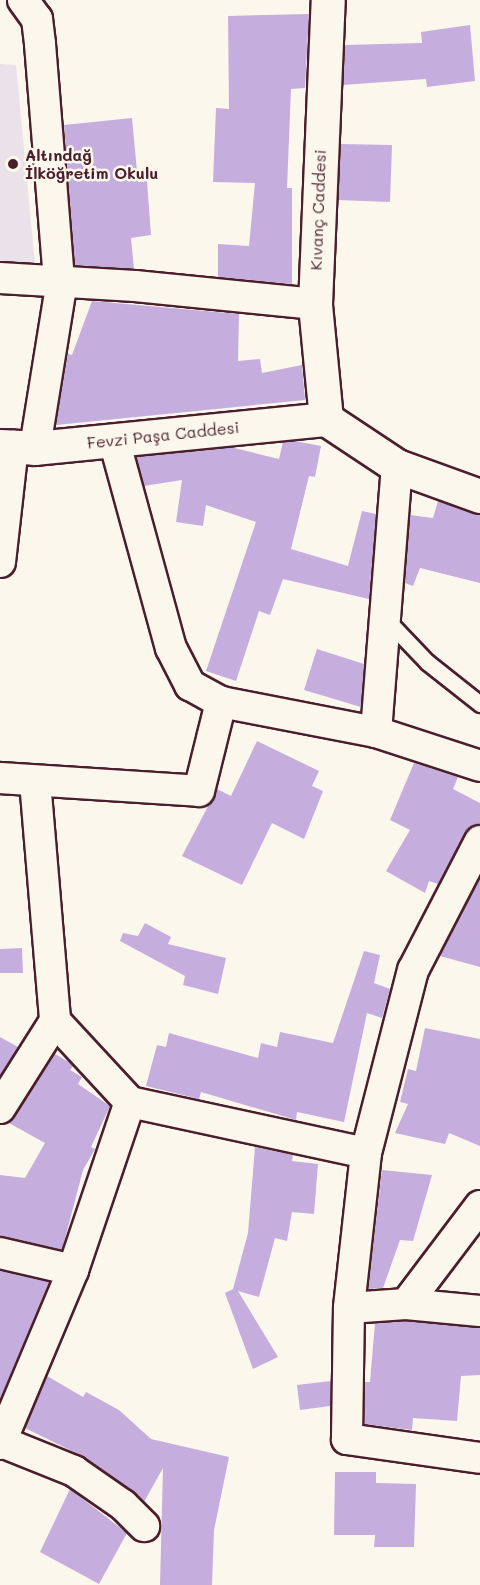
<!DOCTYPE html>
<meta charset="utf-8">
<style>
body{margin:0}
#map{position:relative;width:480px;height:1585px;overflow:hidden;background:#fbf7ec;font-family:Mali,sans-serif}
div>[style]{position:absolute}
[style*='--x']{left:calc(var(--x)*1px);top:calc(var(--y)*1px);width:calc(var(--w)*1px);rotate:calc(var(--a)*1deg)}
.built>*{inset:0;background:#ebe1e8}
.building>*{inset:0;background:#c5aedd}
.roads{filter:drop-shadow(2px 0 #4a1f2b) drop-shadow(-2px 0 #4a1f2b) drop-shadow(0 2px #4a1f2b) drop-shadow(0 -2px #4a1f2b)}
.service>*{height:15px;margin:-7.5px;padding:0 7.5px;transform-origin:7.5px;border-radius:7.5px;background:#fbf7ec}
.minor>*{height:30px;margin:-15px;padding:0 15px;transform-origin:15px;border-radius:15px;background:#fbf7ec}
.tertiary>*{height:33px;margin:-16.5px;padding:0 16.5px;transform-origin:16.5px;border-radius:16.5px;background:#fbf7ec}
.dots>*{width:16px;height:16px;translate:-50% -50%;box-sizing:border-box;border:3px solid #fbf7ec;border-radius:50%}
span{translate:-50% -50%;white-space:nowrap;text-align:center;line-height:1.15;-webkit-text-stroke:5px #fbf7ec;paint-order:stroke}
.poi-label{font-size:16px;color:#4a1f2b;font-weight:700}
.left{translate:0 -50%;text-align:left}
.street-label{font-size:16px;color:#4a1f2b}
</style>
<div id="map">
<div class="built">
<i style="clip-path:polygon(0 64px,16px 65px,35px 265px,0 264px)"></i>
</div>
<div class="building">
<i style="clip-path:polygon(309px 14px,305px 88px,291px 89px,287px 188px,292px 188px,292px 284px,218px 277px,218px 244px,249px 246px,255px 183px,213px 182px,216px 108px,229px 109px,228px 16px)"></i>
<i style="clip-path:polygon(470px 25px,475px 81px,427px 87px,426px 79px,343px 85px,345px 45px,422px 43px,421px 32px)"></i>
<i style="clip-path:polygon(132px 118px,138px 182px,147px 181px,151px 235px,131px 238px,134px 269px,75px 265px,64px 125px)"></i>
<i style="clip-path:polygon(341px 144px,392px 145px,390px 202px,338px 200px)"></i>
<i style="clip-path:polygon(92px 301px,239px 314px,238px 361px,260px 359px,262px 373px,302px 365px,305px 400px,56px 425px,68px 354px,72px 355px)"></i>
<i style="clip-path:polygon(295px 441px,321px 446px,315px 477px,309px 476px,291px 549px,348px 566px,362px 511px,376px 514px,369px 599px,283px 579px,270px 615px,259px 611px,236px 681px,206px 671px,256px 522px,206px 505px,203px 526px,176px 522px,182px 480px,144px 486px,136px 457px,230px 447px,279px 459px,283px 442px)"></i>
<i style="clip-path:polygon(438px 501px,480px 514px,480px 583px,420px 568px,413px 586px,405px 583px,410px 515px,433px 518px)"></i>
<i style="clip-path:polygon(317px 649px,364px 664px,361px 707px,304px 690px)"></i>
<i style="clip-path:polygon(257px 741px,319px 771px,312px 786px,323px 791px,304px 839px,272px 823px,242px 885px,182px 856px,217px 789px,231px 796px)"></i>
<i style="clip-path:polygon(414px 763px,458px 777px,453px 789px,480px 803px,480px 824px,465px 833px,438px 884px,429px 881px,425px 893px,386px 871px,410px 830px,390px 820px)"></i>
<i style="clip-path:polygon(480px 878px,480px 967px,440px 956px)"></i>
<i style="clip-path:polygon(145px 923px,171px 937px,168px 944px,226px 958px,218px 994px,183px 985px,185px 976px,120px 941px,123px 933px,138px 936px)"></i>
<i style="clip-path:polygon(22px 948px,23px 973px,0 973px,0 949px)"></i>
<i style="clip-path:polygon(364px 951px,380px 955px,374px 983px,390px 989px,382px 1018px,367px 1013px,344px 1122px,297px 1112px,296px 1120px,201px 1092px,199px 1099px,146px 1086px,157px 1045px,166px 1047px,169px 1033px,258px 1058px,261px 1043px,277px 1047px,280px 1032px,333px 1043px)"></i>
<i style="clip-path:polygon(425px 1028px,480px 1039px,480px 1146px,449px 1133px,445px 1144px,395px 1133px,408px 1104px,400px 1102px,408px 1069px,416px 1071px)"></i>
<i style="clip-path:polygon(0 1037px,18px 1047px,0 1076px)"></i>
<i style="clip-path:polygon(55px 1054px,69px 1062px,73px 1066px,70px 1070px,82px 1077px,78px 1084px,110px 1106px,91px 1147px,95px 1149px,83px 1170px,62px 1250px,0 1236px,0 1175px,25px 1178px,45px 1143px,9px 1123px)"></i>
<i style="clip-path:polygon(255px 1147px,293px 1155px,292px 1161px,318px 1164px,314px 1214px,292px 1212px,287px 1241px,275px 1238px,259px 1297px,238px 1291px,278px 1357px,253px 1369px,225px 1293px,233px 1289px,248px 1233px)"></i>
<i style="clip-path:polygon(382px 1170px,432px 1175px,413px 1241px,400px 1240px,383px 1288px,368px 1289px)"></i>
<i style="clip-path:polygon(0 1271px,49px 1282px,0 1399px)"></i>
<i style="clip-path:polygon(406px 1321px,480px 1328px,480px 1375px,461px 1376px,457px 1421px,413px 1418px,412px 1430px,364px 1424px,365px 1382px,370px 1382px,375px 1323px)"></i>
<i style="clip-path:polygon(47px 1376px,83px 1397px,86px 1392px,119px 1410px,151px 1439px,229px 1457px,214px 1530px,212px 1585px,160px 1585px,163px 1468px,144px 1502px,84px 1457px,25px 1428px)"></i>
<i style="clip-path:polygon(331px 1381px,330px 1406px,300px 1410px,297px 1385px)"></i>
<i style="clip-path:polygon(335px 1472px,376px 1472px,376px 1483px,416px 1484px,414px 1547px,374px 1547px,375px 1535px,334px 1535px)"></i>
<i style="clip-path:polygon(70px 1489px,127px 1533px,99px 1584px,40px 1552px)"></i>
</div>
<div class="roads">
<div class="service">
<i style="--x:385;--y:618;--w:61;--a:46.3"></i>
<i style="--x:427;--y:662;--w:68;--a:38.4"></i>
</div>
<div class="minor">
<i style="--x:23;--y:0;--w:24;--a:54"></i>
<i style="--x:37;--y:19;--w:25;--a:83"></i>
<i style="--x:40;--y:44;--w:250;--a:85.4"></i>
<i style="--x:60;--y:293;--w:157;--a:99.2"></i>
<i style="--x:0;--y:278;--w:135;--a:3.4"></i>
<i style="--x:135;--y:286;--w:181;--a:5.7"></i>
<i style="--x:114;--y:440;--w:216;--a:74.7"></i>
<i style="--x:171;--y:648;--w:42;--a:62.8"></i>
<i style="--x:190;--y:685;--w:35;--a:29"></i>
<i style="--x:221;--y:702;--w:158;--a:11"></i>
<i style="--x:376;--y:732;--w:109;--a:18.1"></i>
<i style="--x:0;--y:562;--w:117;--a:-83.6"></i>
<i style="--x:376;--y:732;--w:267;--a:-85.5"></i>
<i style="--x:0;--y:778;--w:199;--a:3.7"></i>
<i style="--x:199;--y:791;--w:92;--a:-76.1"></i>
<i style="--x:35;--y:781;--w:241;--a:85.2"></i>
<i style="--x:55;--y:1021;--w:110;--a:47.2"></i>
<i style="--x:130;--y:1102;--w:241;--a:12.2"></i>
<i style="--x:480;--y:841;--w:145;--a:117.4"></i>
<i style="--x:413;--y:970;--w:189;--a:104.4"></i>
<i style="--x:366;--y:1153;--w:156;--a:96.3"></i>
<i style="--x:349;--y:1308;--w:131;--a:90.9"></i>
<i style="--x:347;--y:1439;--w:134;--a:8.1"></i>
<i style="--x:0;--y:1108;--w:103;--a:-57.7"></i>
<i style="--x:0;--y:1253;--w:75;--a:13.1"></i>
<i style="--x:406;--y:1304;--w:123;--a:-52.9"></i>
<i style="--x:349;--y:1308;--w:57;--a:-4"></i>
<i style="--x:406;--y:1304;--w:74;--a:5.4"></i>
<i style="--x:2;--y:1442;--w:78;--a:21.9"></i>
<i style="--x:74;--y:1471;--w:60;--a:34.8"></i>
<i style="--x:123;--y:1505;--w:30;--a:45"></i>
<i style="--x:0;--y:1444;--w:189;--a:-67.2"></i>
<i style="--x:73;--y:1270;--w:177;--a:-71.3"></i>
</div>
<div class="tertiary">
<i style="--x:326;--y:419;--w:116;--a:-95.5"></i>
<i style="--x:315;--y:304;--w:304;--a:-87.6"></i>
<i style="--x:326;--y:419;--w:85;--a:33.5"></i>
<i style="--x:397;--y:466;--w:88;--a:19.9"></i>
<i style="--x:0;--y:446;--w:35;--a:3"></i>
<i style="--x:35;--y:448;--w:292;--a:-5.7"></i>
</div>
</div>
<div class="dots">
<i style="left:13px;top:164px;background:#4a1f2b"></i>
</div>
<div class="poi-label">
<span class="left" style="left:25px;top:164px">Altındağ<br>İlköğretim Okulu</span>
</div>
<div class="street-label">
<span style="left:318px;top:210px;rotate:-88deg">Kıvanç Caddesi</span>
<span style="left:163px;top:435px;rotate:-6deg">Fevzi Paşa Caddesi</span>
</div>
</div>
